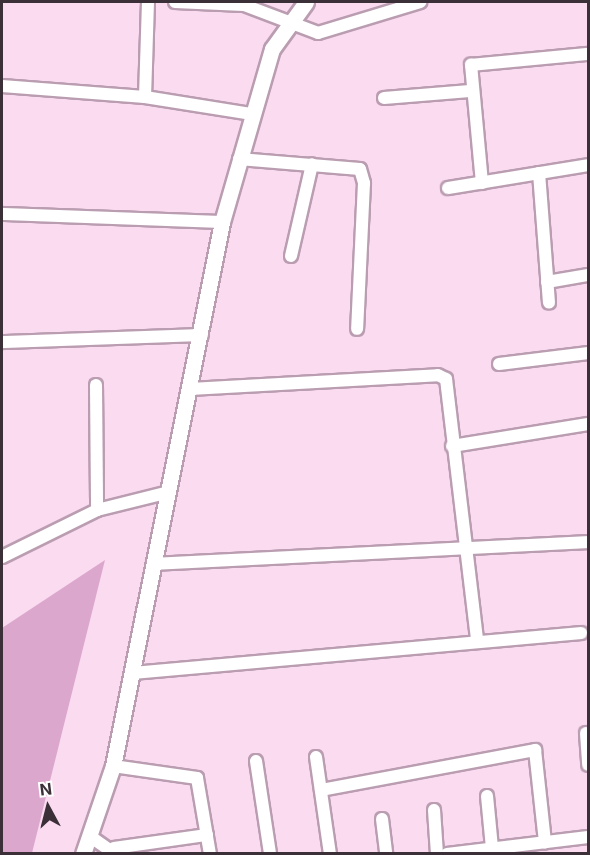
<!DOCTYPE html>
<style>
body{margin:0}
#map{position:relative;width:590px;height:855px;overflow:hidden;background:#fadbf0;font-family:Inter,sans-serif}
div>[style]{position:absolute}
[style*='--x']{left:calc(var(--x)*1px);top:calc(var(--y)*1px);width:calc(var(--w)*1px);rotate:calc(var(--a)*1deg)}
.green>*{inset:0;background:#dca7cd}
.roads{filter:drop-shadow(2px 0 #ba9db1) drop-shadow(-2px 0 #ba9db1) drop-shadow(0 2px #ba9db1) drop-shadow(0 -2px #ba9db1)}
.minor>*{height:12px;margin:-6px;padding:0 6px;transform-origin:6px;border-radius:6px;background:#fff}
.tertiary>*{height:15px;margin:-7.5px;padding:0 7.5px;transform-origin:7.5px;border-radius:7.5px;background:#fff}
span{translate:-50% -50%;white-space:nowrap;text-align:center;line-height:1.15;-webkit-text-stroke:4.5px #fff;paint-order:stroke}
.frame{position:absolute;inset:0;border:3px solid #3b2f38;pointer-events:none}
.north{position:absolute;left:18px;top:777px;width:60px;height:60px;-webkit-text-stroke:4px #fff;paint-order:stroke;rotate:353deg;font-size:16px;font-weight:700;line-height:24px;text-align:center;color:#3b2f38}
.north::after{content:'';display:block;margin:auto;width:21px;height:27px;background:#3b2f38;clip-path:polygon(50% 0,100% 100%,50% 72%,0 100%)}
</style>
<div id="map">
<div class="green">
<i style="clip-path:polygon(105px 560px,32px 853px,2px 853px,2px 628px)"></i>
</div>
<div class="roads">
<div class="minor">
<i style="--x:175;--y:2;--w:69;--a:2.5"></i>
<i style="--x:244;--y:5;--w:79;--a:20.7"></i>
<i style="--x:318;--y:33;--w:107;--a:-16.9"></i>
<i style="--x:2;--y:86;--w:143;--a:4.4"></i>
<i style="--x:145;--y:97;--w:107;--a:9.1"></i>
<i style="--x:145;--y:97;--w:95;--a:-88.2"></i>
<i style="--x:384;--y:98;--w:86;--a:-4.7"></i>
<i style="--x:239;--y:159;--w:121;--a:4.7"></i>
<i style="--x:360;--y:169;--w:15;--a:74"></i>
<i style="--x:364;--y:183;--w:146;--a:92.7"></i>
<i style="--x:539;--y:173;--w:130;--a:85.6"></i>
<i style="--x:482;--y:183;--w:119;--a:-95.3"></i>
<i style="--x:471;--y:65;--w:118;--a:-5.4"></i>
<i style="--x:448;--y:188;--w:142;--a:-9.3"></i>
<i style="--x:2;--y:214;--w:220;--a:2.1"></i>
<i style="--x:291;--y:256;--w:94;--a:-77.1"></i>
<i style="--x:547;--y:282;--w:42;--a:-9.7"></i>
<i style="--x:2;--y:342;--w:200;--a:-2"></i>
<i style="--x:499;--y:364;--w:90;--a:-7"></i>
<i style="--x:96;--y:385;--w:125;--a:89.5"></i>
<i style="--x:190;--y:389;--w:248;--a:-3.2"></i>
<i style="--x:438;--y:375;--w:9;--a:27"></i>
<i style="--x:446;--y:379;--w:261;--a:83.2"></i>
<i style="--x:452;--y:446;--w:138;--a:-9.2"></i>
<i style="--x:2;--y:557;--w:106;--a:-26.3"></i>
<i style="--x:97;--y:510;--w:74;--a:-14"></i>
<i style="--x:153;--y:564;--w:436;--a:-2.9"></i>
<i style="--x:133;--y:673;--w:450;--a:-5.1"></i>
<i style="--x:586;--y:733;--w:32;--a:86"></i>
<i style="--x:316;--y:757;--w:98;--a:81.8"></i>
<i style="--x:256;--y:761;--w:94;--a:81.4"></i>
<i style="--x:113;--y:766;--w:85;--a:8.1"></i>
<i style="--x:197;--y:778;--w:77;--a:80.3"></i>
<i style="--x:321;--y:790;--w:218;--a:-10.6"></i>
<i style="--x:535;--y:750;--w:93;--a:83.8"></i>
<i style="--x:487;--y:796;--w:52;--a:84.5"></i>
<i style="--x:434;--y:810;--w:44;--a:86.1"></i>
<i style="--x:382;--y:819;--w:35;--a:83"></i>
<i style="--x:91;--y:837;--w:29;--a:35"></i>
<i style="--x:114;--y:848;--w:94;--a:-8"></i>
<i style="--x:447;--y:854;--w:142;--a:-6.9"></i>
</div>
<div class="tertiary">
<i style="--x:83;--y:854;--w:93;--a:-71.2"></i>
<i style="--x:113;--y:766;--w:555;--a:-78.67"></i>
<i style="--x:222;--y:222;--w:180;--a:-73.9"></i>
<i style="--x:272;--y:49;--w:58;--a:-54.1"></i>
</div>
</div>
<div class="frame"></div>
<div class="north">N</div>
</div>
